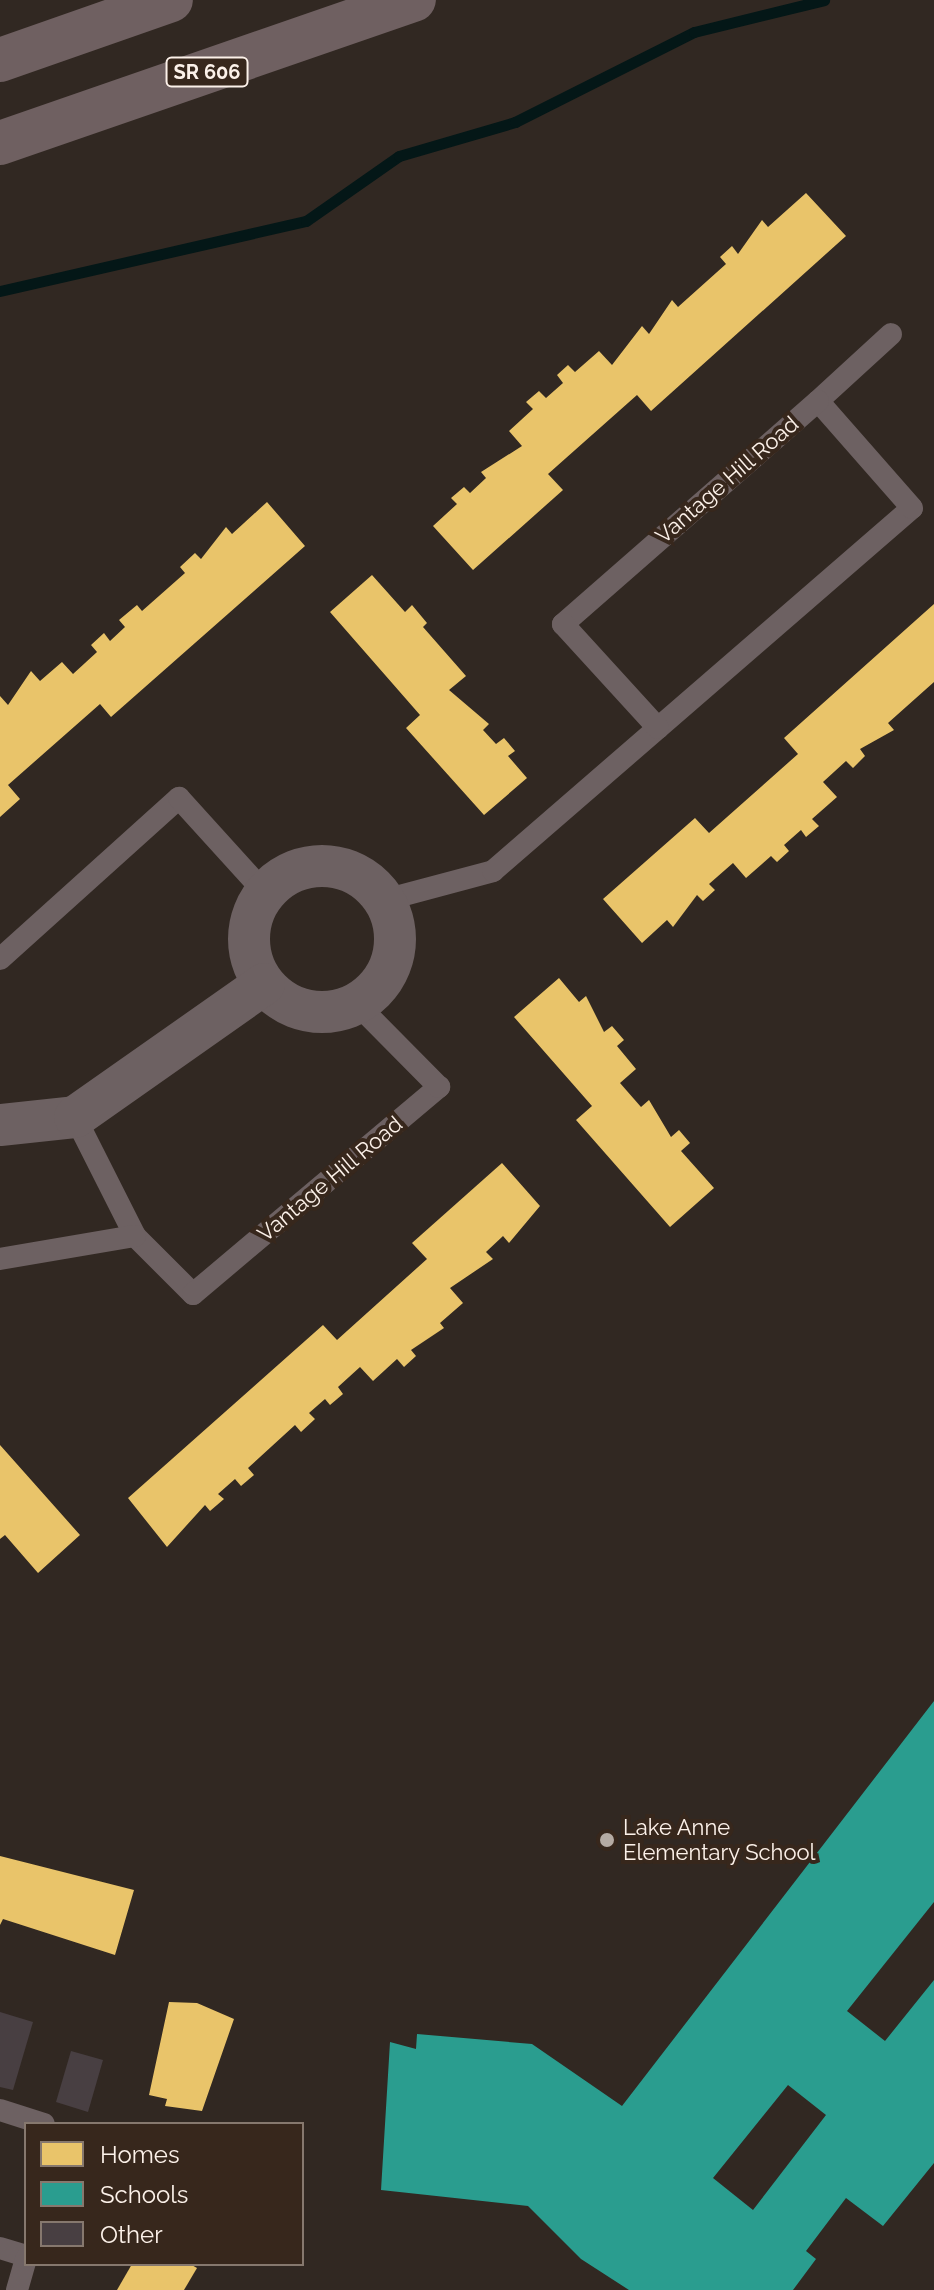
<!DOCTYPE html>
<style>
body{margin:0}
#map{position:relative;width:934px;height:2290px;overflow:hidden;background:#312822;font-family:Raleway,sans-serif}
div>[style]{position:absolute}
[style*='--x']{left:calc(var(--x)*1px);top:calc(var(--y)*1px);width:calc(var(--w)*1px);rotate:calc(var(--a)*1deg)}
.homes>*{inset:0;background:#e9c46a}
.schools>*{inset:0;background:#2a9d8f}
.stream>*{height:11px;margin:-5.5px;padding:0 5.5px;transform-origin:5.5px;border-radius:5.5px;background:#041717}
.building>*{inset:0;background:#483f42}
.service>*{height:22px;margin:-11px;padding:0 11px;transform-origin:11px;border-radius:11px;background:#6d6162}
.minor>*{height:42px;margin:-21px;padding:0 21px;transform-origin:21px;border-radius:21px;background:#6d6162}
.minor>.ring{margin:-21px;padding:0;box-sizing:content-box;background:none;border:42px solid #6d6162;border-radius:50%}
.primary>*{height:44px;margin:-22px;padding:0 22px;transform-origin:22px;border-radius:22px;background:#6f6061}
.dots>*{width:22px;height:22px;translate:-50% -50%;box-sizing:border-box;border:4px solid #37271c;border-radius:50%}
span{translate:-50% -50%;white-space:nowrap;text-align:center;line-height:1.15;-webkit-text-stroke:8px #37271c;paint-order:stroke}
.shield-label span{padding:2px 6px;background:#37271c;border:2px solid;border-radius:6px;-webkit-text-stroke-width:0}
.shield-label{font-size:20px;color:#fcf1e9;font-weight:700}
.street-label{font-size:22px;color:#fcf1e9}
.poi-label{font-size:22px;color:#fcf1e9}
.left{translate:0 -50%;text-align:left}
.legend{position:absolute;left:24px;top:2122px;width:280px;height:144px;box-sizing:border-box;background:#37271c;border:2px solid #86786e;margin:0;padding:10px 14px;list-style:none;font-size:24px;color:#fcf1e9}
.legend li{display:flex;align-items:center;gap:16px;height:40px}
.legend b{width:40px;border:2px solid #86786e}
</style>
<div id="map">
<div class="homes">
<i style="clip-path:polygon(806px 193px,846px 236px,651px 411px,637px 395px,548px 474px,563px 490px,473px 570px,433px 526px,457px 504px,451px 498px,464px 487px,470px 493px,486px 478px,481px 472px,522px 446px,509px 431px,533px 409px,526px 402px,539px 391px,546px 398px,563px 383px,557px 375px,568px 365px,575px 372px,599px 351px,612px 365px,642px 326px,649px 334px,672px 300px,678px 307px,726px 264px,720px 257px,732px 246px,738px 254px,762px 220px,768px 227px)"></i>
<i style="clip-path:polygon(267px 502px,305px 546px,111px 717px,100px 704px,8px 785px,20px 799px,0 817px,0 696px,8px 705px,31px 671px,40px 681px,62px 662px,73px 674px,97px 652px,91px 645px,104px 633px,110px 641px,125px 627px,119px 620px,137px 605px,142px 611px,185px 573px,180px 567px,195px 553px,201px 559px,226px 527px,232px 534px)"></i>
<i style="clip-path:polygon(372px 575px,405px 612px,412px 605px,427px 623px,423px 627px,466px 676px,449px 690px,489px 724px,483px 730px,496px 744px,504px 738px,515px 751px,508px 756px,527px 778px,484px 815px,406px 728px,420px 715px,330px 612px)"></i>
<i style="clip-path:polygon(934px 604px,934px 682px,888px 723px,894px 730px,860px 749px,865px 756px,853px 768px,846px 761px,823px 782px,837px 797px,812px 819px,819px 826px,806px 837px,801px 830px,784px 845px,789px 851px,777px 862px,771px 856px,746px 878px,733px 863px,709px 884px,715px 890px,703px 901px,697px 895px,673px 927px,667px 920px,642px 943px,603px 899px,695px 818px,709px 833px,798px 754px,784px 738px)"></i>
<i style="clip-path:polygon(559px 978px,579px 1002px,586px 996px,604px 1032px,612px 1026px,624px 1040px,617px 1046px,636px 1069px,620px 1083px,641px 1107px,649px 1100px,671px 1137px,679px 1130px,690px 1143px,681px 1151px,714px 1188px,670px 1227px,576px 1120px,592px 1106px,514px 1017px)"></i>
<i style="clip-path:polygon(502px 1163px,540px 1206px,509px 1243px,503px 1236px,486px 1252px,493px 1259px,450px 1288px,463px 1303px,440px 1323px,444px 1328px,411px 1350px,416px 1356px,404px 1367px,397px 1359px,373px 1381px,360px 1367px,338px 1387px,343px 1394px,330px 1405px,325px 1399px,309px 1413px,315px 1419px,301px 1432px,295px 1425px,248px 1468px,254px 1475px,241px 1486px,235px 1479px,218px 1494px,224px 1499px,210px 1511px,205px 1505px,167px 1547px,128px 1498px,323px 1325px,337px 1340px,427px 1259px,412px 1243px)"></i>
<i style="clip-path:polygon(0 1445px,80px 1535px,38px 1573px,5px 1535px,0 1539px)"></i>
<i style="clip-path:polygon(0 1856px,134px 1890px,115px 1955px,3px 1919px,0 1925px)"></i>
<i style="clip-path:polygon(169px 2002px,197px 2003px,234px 2019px,202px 2111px,165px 2106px,167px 2099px,149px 2095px)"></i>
<i style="clip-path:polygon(132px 2264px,190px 2264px,197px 2268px,184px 2290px,117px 2290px)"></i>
</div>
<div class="schools">
<i style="clip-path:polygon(evenodd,934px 1701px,934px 1902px,847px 2011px,885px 2041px,934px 1980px,934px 2163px,883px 2226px,846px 2198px,806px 2251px,816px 2259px,793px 2290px,629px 2290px,581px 2259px,528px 2206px,381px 2190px,390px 2042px,416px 2049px,417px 2034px,532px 2044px,622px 2106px,934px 1701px,788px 2085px,826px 2115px,753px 2210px,713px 2178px,788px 2085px)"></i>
</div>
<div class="stream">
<i style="--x:0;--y:291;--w:314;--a:-12.9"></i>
<i style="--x:306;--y:221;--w:113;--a:-35"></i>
<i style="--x:399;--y:156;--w:121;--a:-16.3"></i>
<i style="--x:515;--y:122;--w:200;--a:-26.7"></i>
<i style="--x:694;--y:32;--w:134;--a:-13.8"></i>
</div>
<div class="building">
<i style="clip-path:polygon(0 2012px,33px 2022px,13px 2090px,0 2087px)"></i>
<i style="clip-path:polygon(71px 2051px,103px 2060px,88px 2112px,56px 2102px)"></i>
</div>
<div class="service">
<i style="--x:818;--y:401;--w:99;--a:-42.5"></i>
<i style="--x:385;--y:900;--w:112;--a:-15"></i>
<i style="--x:493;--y:871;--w:554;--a:-40.9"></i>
<i style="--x:912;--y:508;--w:142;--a:-131.3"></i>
<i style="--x:818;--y:401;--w:339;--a:138.8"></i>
<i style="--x:563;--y:624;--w:141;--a:47.6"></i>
<i style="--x:0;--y:959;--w:241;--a:-42"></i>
<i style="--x:179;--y:798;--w:128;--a:47.8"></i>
<i style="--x:75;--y:1117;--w:133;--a:63.2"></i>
<i style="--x:135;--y:1236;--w:82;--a:45"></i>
<i style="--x:193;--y:1294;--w:322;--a:-40.1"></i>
<i style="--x:439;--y:1087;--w:117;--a:-134.7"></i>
<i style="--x:0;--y:1259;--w:137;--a:-9.7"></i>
<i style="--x:0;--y:2110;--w:46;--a:17.7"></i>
<i style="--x:0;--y:2248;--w:27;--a:17"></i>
<i style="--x:17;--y:2290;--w:32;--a:-74"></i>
</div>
<div class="minor">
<i class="ring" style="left:249px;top:866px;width:104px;height:104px"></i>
<i style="--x:0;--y:1125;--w:75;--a:-6.1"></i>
<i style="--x:75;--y:1117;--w:231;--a:-35.1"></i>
</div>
<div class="primary">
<i style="--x:0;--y:60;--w:181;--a:-19.3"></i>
<i style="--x:0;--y:143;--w:438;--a:-19.1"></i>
</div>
<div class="dots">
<i style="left:607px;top:1840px;background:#b5aba3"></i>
</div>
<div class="shield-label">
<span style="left:207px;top:72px">SR 606</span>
</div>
<div class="street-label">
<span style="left:727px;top:480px;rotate:-41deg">Vantage Hill Road</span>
<span style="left:330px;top:1179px;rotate:-40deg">Vantage Hill Road</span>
</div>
<div class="poi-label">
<span class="left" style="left:623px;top:1840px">Lake Anne<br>Elementary School</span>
</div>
<ul class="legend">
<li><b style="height:22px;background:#e9c46a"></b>Homes</li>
<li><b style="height:22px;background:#2a9d8f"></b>Schools</li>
<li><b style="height:22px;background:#483f42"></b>Other</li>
</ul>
</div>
